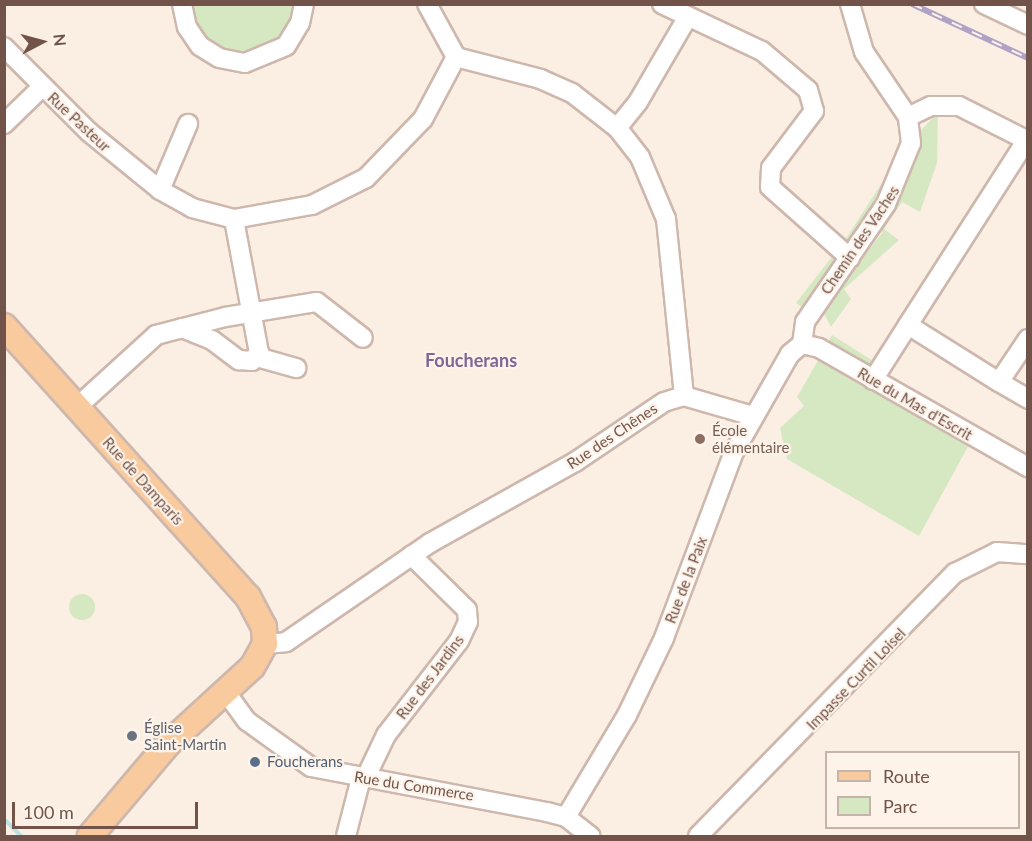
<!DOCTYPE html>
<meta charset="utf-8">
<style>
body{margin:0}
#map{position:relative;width:1032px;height:841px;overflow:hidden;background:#fbefe3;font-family:Lato,sans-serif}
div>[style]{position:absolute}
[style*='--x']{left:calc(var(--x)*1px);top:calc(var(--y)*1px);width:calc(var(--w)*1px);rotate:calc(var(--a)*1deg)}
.green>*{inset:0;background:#d6e8c2}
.round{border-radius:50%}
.stream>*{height:4px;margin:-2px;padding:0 2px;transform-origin:2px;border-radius:2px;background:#b8e3e4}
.roads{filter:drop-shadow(2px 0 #ceb7ad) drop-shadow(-2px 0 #ceb7ad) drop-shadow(0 2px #ceb7ad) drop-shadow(0 -2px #ceb7ad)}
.minor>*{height:18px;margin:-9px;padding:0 9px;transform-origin:9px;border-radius:9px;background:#fff}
.major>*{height:24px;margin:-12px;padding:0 12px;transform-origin:12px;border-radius:12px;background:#f8ca9d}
.rail>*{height:6px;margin-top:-3px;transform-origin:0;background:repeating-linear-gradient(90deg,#fef3e9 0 11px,#b0a2c4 0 22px);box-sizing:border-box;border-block:2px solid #b0a2c4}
.dots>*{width:16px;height:16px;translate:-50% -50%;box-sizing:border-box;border:3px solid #fef3e9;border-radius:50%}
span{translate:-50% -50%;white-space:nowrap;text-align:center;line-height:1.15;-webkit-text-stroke:4.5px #fef3e9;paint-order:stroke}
.street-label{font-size:15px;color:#72534a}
.education-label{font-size:15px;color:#785e54}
.left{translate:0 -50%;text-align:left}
.worship-label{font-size:15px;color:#5b616d}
.service-label{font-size:15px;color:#4e5e75}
.quarter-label{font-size:18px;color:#7f6696;font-weight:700}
.frame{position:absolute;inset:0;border:6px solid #72534a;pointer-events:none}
.legend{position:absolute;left:825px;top:751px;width:195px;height:78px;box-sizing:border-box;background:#fef3e9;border:2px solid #c6b3a9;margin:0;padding:8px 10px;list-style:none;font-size:18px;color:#72534a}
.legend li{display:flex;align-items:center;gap:12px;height:30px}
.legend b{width:30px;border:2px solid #c6b3a9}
.north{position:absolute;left:12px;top:12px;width:60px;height:60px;-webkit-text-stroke:4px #fef3e9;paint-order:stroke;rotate:84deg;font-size:16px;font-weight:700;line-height:24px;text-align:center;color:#72534a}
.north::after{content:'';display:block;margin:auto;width:21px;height:27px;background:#72534a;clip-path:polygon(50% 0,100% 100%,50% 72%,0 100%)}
.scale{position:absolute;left:12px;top:802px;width:186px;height:27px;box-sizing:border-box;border:3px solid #72534a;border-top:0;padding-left:8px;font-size:18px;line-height:21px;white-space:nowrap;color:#72534a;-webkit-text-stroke:4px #fef3e9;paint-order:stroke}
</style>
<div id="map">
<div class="green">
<i style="clip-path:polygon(186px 5px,299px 5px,283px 42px,243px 59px,203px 42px)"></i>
<i style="clip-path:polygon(938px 113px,937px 163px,920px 212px,902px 202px,884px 229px,899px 240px,844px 289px,851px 299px,831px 327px,822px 310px,882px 233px,880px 226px,913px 167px,921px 130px)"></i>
<i style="clip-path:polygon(902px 134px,906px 135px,901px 163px,852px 246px,843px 243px,891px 169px)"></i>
<i style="clip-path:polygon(834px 254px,838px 260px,803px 308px,796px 303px)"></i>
<i style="clip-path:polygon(832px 335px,875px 362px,871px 368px,827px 343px)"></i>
<i style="clip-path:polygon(820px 357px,970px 443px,919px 536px,787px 459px,780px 428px,804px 406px,797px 397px)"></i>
<i class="round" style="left:69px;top:594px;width:26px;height:26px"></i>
</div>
<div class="stream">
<i style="--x:4;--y:819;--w:24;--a:45"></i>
</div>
<div class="roads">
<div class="minor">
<i style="--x:182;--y:4;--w:24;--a:78"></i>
<i style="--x:187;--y:27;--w:23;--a:56"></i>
<i style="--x:200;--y:46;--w:22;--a:32"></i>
<i style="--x:219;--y:58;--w:26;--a:11"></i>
<i style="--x:245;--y:63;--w:44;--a:-22.5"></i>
<i style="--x:286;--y:46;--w:27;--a:-59"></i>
<i style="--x:300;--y:23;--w:19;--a:-78"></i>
<i style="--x:662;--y:4;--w:110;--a:25.2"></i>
<i style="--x:762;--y:51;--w:60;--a:40.3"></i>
<i style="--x:808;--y:90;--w:22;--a:74"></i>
<i style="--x:814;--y:111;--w:71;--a:127"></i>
<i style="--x:771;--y:168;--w:19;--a:93"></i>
<i style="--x:770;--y:187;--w:107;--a:41.6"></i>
<i style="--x:984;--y:4;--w:49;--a:25.5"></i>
<i style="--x:4;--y:47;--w:120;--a:45"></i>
<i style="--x:89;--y:132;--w:92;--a:39.2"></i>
<i style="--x:160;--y:190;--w:37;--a:29"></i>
<i style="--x:192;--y:208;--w:43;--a:14.7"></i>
<i style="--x:234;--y:219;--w:79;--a:-10.2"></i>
<i style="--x:312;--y:205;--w:60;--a:-26.6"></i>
<i style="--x:366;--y:178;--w:82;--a:-46"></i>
<i style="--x:423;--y:119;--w:70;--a:-62"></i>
<i style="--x:908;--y:117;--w:25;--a:-26"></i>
<i style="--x:931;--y:106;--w:28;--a:0"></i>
<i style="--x:959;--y:106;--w:77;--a:26.9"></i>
<i style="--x:4;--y:124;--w:53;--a:-44.2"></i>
<i style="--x:617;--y:128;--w:33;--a:-51"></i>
<i style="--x:638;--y:102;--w:97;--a:-59.7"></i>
<i style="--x:1026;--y:141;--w:219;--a:122.7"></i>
<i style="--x:908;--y:325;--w:107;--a:32.1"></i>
<i style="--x:999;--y:382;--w:52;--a:-56"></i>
<i style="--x:160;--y:190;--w:72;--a:-67"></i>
<i style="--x:182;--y:328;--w:32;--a:22"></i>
<i style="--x:212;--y:340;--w:34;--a:37"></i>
<i style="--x:239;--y:360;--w:13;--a:4"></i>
<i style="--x:252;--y:361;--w:11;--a:-49"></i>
<i style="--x:259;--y:353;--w:136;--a:-100.6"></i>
<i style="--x:802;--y:344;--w:22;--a:-82"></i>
<i style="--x:805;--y:322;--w:143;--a:-55.5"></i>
<i style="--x:886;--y:204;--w:66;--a:-67.7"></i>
<i style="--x:911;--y:143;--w:26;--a:-97"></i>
<i style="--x:908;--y:117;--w:78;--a:-124.1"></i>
<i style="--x:864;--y:52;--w:50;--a:-106.3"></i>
<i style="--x:802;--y:344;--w:17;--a:13"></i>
<i style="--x:819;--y:348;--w:241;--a:29.7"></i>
<i style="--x:257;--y:357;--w:41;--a:15.8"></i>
<i style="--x:873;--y:380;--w:65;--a:-57.5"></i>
<i style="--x:999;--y:382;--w:34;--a:30"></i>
<i style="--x:684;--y:396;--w:72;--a:16.2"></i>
<i style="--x:77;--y:407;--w:107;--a:-42.3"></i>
<i style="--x:156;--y:335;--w:71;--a:-14.6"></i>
<i style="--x:225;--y:317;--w:93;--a:-9.3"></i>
<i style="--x:317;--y:302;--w:58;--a:38"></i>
<i style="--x:265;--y:644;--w:21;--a:-5"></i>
<i style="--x:286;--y:642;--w:175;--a:-34.5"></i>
<i style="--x:430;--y:543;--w:166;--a:-29.2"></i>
<i style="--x:575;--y:462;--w:107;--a:-34"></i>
<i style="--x:664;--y:402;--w:21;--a:-17"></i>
<i style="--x:684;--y:396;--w:178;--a:-95.8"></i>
<i style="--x:666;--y:219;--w:67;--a:-112.8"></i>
<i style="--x:640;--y:157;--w:37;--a:-128"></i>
<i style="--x:617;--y:128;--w:57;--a:-142.1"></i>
<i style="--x:572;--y:93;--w:34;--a:-156"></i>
<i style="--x:541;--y:79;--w:88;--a:-165.5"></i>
<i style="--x:456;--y:57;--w:60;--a:-118.7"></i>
<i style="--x:225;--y:691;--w:37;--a:54"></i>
<i style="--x:247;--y:721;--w:79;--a:35.7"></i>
<i style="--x:311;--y:767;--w:240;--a:10.8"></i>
<i style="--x:547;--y:812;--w:20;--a:15"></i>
<i style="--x:566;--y:817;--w:31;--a:38"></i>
<i style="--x:365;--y:779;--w:49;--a:-64.5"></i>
<i style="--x:386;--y:735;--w:119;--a:-52.2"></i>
<i style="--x:459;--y:641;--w:21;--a:-65"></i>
<i style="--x:468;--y:622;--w:12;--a:-95"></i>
<i style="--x:467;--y:610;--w:78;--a:-135.5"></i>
<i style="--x:566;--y:817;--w:119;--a:-59.1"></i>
<i style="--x:627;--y:715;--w:85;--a:-64.3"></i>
<i style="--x:664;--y:638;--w:199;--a:-69.4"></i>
<i style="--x:734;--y:452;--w:113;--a:-60.3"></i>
<i style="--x:790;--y:354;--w:16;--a:-40"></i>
<i style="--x:346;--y:836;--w:60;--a:-75.5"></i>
<i style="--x:698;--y:836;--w:368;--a:-45.7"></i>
<i style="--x:955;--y:573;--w:47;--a:-26.6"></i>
<i style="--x:997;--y:552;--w:31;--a:4"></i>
</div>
<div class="major">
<i style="--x:4;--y:326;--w:365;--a:48"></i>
<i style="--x:248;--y:597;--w:34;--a:62"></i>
<i style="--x:264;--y:627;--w:17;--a:87"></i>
<i style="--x:265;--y:644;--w:26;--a:119"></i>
<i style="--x:252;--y:667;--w:114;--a:137.5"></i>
<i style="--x:168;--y:744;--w:121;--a:130.3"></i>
</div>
</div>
<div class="rail">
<i style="--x:912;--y:4;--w:128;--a:25"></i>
</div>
<div class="dots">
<i style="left:700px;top:439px;background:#8d6e63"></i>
<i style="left:132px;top:736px;background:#6b7280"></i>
<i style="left:255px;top:762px;background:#5c6f8a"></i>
</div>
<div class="street-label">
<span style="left:79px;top:122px;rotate:43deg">Rue Pasteur</span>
<span style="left:860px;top:240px;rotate:-56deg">Chemin des Vaches</span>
<span style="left:915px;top:404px;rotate:30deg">Rue du Mas d'Escrit</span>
<span style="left:612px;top:436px;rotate:-34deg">Rue des Chênes</span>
<span style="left:143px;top:481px;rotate:48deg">Rue de Damparis</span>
<span style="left:686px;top:580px;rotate:-69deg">Rue de la Paix</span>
<span style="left:430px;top:677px;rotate:-53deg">Rue des Jardins</span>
<span style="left:856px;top:679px;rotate:-46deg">Impasse Curtil Loisel</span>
<span style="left:414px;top:786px;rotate:9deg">Rue du Commerce</span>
</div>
<div class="education-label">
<span class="left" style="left:712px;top:439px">École<br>élémentaire</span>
</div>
<div class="worship-label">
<span class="left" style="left:144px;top:736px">Église<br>Saint-Martin</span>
</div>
<div class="service-label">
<span class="left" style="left:267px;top:762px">Foucherans</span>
</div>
<div class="quarter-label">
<span style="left:471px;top:360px">Foucherans</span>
</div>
<div class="frame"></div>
<ul class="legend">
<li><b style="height:8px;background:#f8ca9d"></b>Route</li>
<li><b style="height:16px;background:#d6e8c2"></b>Parc</li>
</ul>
<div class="north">N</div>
<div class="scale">100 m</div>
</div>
